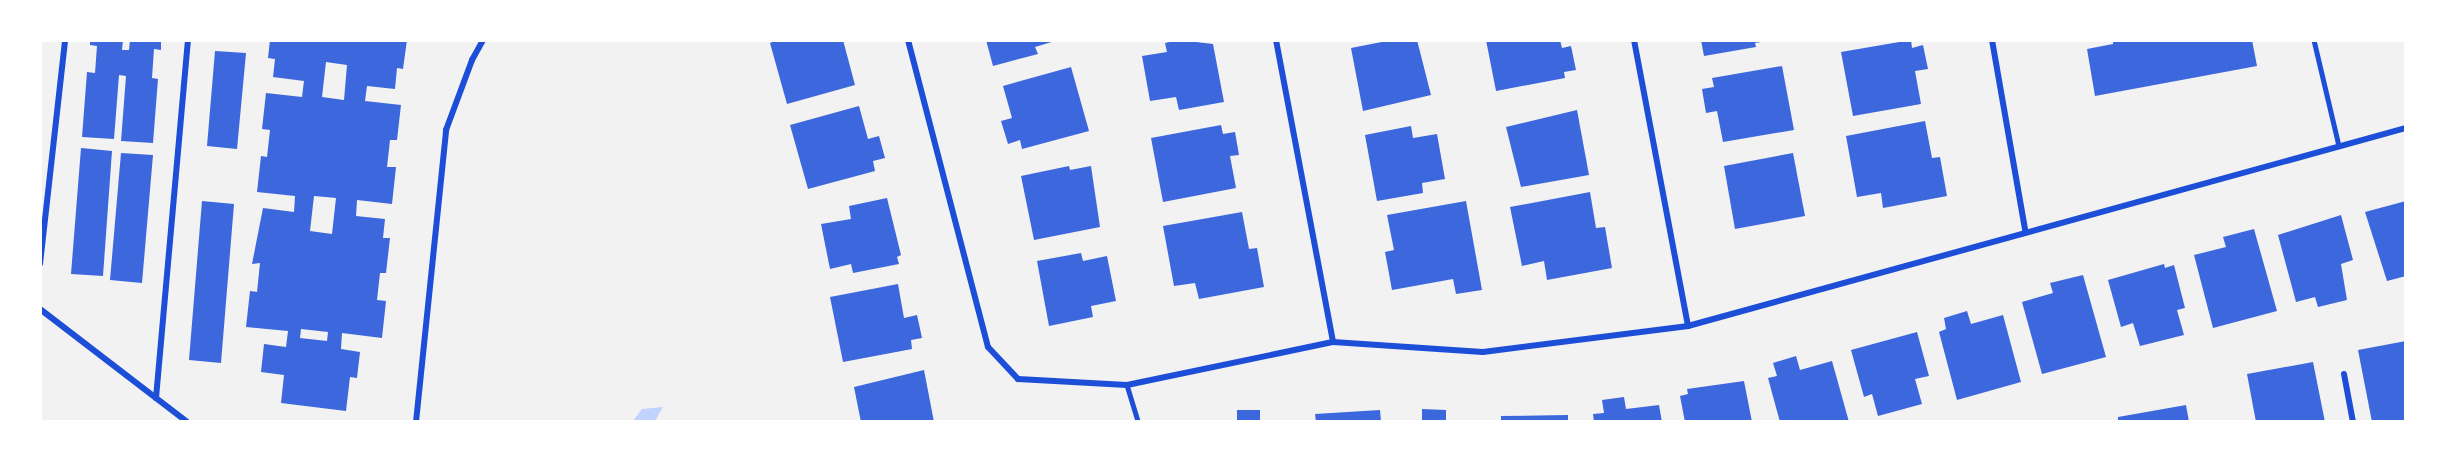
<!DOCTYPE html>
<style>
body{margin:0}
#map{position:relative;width:2446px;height:462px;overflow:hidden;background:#f2f2f2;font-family:"Source Sans 3",sans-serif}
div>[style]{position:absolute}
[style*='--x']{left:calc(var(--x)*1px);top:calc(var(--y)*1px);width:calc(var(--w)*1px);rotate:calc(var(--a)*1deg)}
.water>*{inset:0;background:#bfd3fe}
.building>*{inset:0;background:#3d67dc}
.service>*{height:4.5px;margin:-2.25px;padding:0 2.25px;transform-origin:2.25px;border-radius:2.25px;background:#1d4ed8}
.minor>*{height:6px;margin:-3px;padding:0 3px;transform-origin:3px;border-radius:3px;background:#1d4ed8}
span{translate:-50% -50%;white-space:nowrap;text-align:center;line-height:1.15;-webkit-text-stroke:4.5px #fff;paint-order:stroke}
.frame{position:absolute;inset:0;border:42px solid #fff;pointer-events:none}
</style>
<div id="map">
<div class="water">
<i style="clip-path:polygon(663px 407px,655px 421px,633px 421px,642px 409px)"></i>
</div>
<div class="building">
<i style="clip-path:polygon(90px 40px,123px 40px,122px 50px,129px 50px,130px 40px,161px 40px,161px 50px,154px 49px,152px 78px,158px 79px,153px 143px,121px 141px,126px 76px,119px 75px,114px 139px,82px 137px,87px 72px,95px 73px,97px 46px,90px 45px)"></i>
<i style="clip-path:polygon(evenodd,270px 40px,407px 40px,403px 69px,397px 68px,395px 89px,367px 86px,365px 101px,401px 105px,397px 140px,390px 140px,387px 167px,396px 167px,392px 204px,357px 200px,356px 216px,385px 219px,383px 238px,390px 238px,386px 273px,380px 273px,377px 300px,386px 301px,382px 338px,342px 333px,341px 349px,360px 352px,357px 378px,350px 377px,346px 411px,281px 403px,284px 375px,261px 372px,264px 344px,286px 347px,288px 331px,246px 327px,250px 291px,257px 292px,260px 263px,252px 264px,263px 208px,294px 212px,295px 196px,257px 192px,261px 156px,267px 157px,270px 130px,262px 129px,266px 93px,302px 97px,304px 81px,273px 77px,275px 59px,268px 58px,270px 40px,326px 62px,347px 65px,344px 100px,322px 97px,326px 62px,270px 40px,314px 196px,336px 198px,332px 234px,310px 231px,314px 196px,270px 40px,301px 329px,328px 332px,327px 341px,300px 338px,301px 329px)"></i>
<i style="clip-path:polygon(777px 40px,843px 40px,855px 85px,787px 104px,770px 43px)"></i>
<i style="clip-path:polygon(986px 40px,1055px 40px,1055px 41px,1035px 47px,1038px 54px,993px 66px)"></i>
<i style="clip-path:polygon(1179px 40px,1213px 44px,1224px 102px,1179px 110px,1176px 97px,1150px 101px,1142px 56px,1167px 52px,1165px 43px)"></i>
<i style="clip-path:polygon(1392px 40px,1417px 40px,1431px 95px,1363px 111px,1351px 48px)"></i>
<i style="clip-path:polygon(1486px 40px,1560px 40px,1562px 48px,1571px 46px,1576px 70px,1564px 72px,1565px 78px,1496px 91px)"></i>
<i style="clip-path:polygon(1701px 40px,1761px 40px,1761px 42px,1755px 43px,1756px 47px,1704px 56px)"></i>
<i style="clip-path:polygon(1911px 40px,1912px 48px,1923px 45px,1928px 69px,1915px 71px,1921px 104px,1853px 116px,1841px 52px)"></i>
<i style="clip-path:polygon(2113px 40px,2252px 40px,2257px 66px,2095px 96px,2087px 49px,2113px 44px)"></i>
<i style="clip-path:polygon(215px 51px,246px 53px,237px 149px,207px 146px)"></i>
<i style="clip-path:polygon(1782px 66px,1794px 130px,1723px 142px,1717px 111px,1706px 113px,1702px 89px,1714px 87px,1712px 78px)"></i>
<i style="clip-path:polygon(1071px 67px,1089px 131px,1022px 149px,1020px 140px,1008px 144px,1001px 121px,1012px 118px,1003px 86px)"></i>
<i style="clip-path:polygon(859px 106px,868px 139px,879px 136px,885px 158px,873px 161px,875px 171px,808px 189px,790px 125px)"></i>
<i style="clip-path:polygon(1577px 110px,1589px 175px,1521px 187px,1506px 127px)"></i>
<i style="clip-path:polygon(1925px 121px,1932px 158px,1940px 157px,1947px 196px,1883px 208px,1881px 193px,1857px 197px,1846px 136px)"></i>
<i style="clip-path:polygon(1221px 125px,1223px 134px,1235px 132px,1239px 155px,1230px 156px,1236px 188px,1163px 202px,1151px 138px)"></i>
<i style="clip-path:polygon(1411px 126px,1413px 138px,1437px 134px,1445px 179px,1422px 183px,1423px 193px,1377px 201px,1365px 135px)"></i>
<i style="clip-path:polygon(81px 148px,112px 151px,103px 276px,71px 274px)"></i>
<i style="clip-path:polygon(121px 153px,153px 155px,142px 283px,110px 280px)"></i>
<i style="clip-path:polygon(1793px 153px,1805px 216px,1735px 229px,1724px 166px)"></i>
<i style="clip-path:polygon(1069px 166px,1070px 170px,1091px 166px,1100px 227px,1034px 240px,1021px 176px)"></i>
<i style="clip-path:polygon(1590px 192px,1596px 228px,1605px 227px,1612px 268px,1547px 280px,1544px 261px,1522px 266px,1510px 207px)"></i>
<i style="clip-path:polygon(887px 198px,901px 255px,897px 257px,899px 264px,853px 273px,851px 264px,830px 269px,821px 224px,851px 219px,849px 206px)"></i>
<i style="clip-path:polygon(202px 201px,234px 204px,221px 363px,189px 360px)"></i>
<i style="clip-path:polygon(1466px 201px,1482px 290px,1456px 294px,1453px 279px,1392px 290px,1385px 252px,1394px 250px,1387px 215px)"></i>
<i style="clip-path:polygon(2406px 201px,2406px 276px,2387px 281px,2365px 212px)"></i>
<i style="clip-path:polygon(1242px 212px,1249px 249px,1257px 248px,1264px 287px,1199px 299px,1195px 283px,1174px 286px,1163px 226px)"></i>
<i style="clip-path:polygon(2341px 215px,2353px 260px,2341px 264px,2347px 300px,2318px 307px,2315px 297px,2296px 302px,2278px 235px)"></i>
<i style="clip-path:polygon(2254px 229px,2277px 311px,2213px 328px,2194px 255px,2226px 247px,2223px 237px)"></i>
<i style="clip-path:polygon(1081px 253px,1083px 261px,1107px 256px,1116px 301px,1091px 306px,1093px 317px,1049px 326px,1037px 261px)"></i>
<i style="clip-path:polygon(2164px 264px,2165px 268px,2174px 265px,2185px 308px,2177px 310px,2184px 335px,2140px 346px,2133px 323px,2121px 327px,2108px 280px)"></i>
<i style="clip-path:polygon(2083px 275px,2106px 357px,2042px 374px,2022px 302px,2053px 293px,2050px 283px)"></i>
<i style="clip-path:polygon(898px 284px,904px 318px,917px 315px,922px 338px,911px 340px,912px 349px,843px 362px,830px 297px)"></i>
<i style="clip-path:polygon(1967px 311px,1971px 324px,2003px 315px,2021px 382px,1957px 400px,1939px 332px,1946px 329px,1944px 318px)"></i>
<i style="clip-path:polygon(1917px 332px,1929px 376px,1915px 379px,1922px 404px,1878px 416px,1872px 394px,1864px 397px,1851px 350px)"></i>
<i style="clip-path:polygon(2406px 341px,2406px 422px,2372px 422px,2358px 350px)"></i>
<i style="clip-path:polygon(1796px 356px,1800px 370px,1832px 361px,1849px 422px,1780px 422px,1768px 378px,1777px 376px,1773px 363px)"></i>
<i style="clip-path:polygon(2313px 362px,2325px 422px,2256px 422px,2247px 374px)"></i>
<i style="clip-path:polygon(924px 370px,934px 422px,861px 422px,854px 387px)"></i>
<i style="clip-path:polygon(1744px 381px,1752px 422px,1685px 422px,1680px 396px,1688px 394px,1687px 389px)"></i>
<i style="clip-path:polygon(1624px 397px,1626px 409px,1659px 405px,1662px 422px,1594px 422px,1593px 414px,1604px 413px,1602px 400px)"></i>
<i style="clip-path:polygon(2186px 405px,2189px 422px,2118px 422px,2118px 417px)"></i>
<i style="clip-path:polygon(1422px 409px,1446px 410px,1446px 422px,1422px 422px)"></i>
<i style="clip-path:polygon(1237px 410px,1260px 410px,1260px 422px,1237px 422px)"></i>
<i style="clip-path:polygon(1380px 410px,1381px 422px,1316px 422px,1315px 414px)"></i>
<i style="clip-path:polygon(1568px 415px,1568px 422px,1501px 422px,1501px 416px)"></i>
</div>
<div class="service">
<i style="--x:2314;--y:40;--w:109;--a:76.7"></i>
<i style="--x:1127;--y:385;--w:39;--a:73"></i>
</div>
<div class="minor">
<i style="--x:908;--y:40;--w:317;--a:75.4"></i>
<i style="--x:988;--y:347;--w:44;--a:46.8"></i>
<i style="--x:1018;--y:379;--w:109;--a:3.2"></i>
<i style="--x:1127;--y:385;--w:210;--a:-11.8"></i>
<i style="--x:1333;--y:342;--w:150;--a:3.8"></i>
<i style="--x:1483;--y:352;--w:207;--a:-7.2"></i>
<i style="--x:1688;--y:326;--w:745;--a:-15.42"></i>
<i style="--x:1276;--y:40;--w:307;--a:79.3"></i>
<i style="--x:1634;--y:40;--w:291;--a:79.3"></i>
<i style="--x:1992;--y:40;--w:193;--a:80.1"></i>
<i style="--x:40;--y:264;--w:225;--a:-83.6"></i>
<i style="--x:40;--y:309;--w:185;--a:37.5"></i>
<i style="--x:2344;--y:374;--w:49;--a:79.4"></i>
<i style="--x:156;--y:398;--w:359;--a:-84.9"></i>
<i style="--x:416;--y:422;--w:294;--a:-84.1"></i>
<i style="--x:446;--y:130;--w:75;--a:-69.6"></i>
<i style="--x:472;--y:60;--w:23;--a:-61"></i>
</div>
<div class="frame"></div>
</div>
